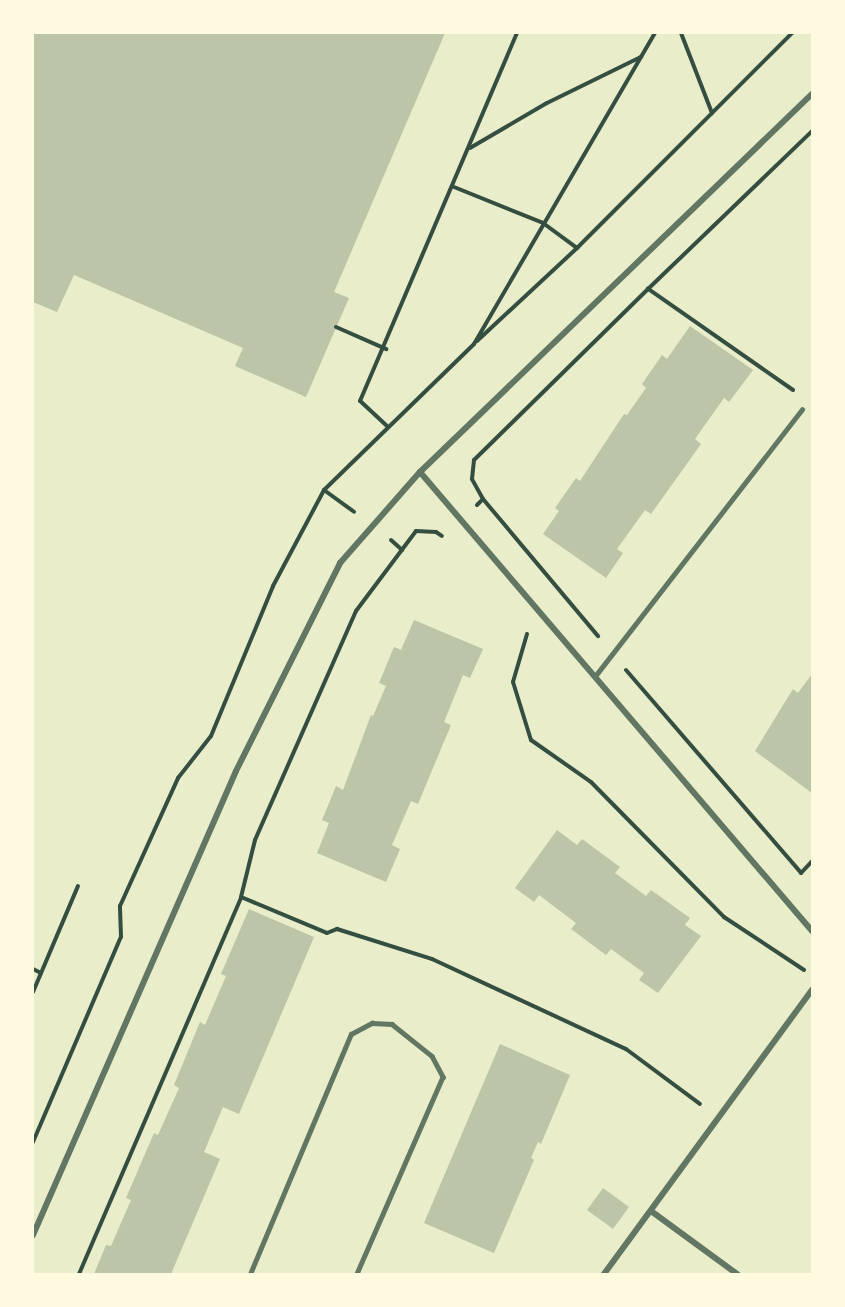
<!DOCTYPE html>
<style>
body{margin:0}
#map{position:relative;width:845px;height:1307px;overflow:hidden;background:#e9edc9;font-family:Karla,sans-serif}
div>[style]{position:absolute}
[style*='--x']{left:calc(var(--x)*1px);top:calc(var(--y)*1px);width:calc(var(--w)*1px);rotate:calc(var(--a)*1deg)}
.building>*{inset:0;background:#bcc5a7}
.path>*{height:4px;margin:-2px;padding:0 2px;transform-origin:2px;border-radius:2px;background:#344e41}
.service>*{height:4.5px;margin:-2.25px;padding:0 2.25px;transform-origin:2.25px;border-radius:2.25px;background:#617663}
.minor>*{height:6px;margin:-3px;padding:0 3px;transform-origin:3px;border-radius:3px;background:#617663}
span{translate:-50% -50%;white-space:nowrap;text-align:center;line-height:1.15;-webkit-text-stroke:4.5px #fefae0;paint-order:stroke}
.frame{position:absolute;inset:0;border:34px solid #fefae0;pointer-events:none}
</style>
<div id="map">
<div class="building">
<i style="clip-path:polygon(33px 33px,445px 33px,334px 292px,349px 298px,306px 397px,235px 366px,243px 348px,74px 275px,57px 312px,33px 302px)"></i>
<i style="clip-path:polygon(690px 326px,753px 370px,729px 402px,724px 398px,695px 439px,701px 444px,651px 514px,645px 510px,617px 549px,623px 553px,606px 578px,543px 534px,559px 511px,555px 508px,576px 478px,580px 481px,624px 414px,627px 415px,646px 388px,642px 384px,662px 355px,667px 359px)"></i>
<i style="clip-path:polygon(414px 620px,483px 649px,470px 678px,463px 675px,444px 722px,451px 725px,418px 804px,411px 801px,392px 845px,400px 849px,386px 882px,317px 853px,329px 823px,322px 820px,336px 786px,343px 790px,371px 715px,373px 716px,386px 686px,379px 683px,394px 647px,401px 650px)"></i>
<i style="clip-path:polygon(812px 674px,812px 793px,755px 751px,793px 689px,798px 693px)"></i>
<i style="clip-path:polygon(557px 830px,577px 845px,582px 839px,620px 867px,615px 873px,646px 896px,651px 890px,690px 918px,685px 925px,701px 936px,658px 993px,639px 980px,644px 973px,611px 949px,606px 955px,571px 929px,576px 923px,539px 895px,534px 902px,515px 888px)"></i>
<i style="clip-path:polygon(249px 909px,314px 937px,239px 1114px,223px 1107px,204px 1152px,220px 1159px,171px 1274px,94px 1274px,106px 1245px,111px 1246px,131px 1200px,126px 1198px,154px 1133px,158px 1135px,179px 1088px,174px 1085px,200px 1022px,205px 1025px,226px 976px,221px 974px)"></i>
<i style="clip-path:polygon(500px 1044px,570px 1075px,541px 1144px,538px 1142px,531px 1158px,534px 1160px,494px 1253px,424px 1223px)"></i>
<i style="clip-path:polygon(603px 1188px,629px 1207px,613px 1229px,587px 1210px)"></i>
</div>
<div class="path">
<i style="--x:681;--y:33;--w:86;--a:68.8"></i>
<i style="--x:470;--y:148;--w:89;--a:-30.3"></i>
<i style="--x:547;--y:103;--w:105;--a:-26.1"></i>
<i style="--x:454;--y:187;--w:96;--a:22"></i>
<i style="--x:543;--y:223;--w:42;--a:36.3"></i>
<i style="--x:336;--y:327;--w:55;--a:23.7"></i>
<i style="--x:477;--y:341;--w:137;--a:-42.9"></i>
<i style="--x:577;--y:248;--w:304;--a:-45"></i>
<i style="--x:793;--y:390;--w:177;--a:-145.1"></i>
<i style="--x:648;--y:289;--w:228;--a:-43.9"></i>
<i style="--x:387;--y:426;--w:37;--a:-137"></i>
<i style="--x:360;--y:401;--w:400;--a:-66.9"></i>
<i style="--x:324;--y:490;--w:37;--a:36"></i>
<i style="--x:483;--y:499;--w:23;--a:-119"></i>
<i style="--x:472;--y:479;--w:19;--a:-84"></i>
<i style="--x:474;--y:460;--w:244;--a:-44.5"></i>
<i style="--x:477;--y:505;--w:8;--a:-45"></i>
<i style="--x:483;--y:499;--w:179;--a:50"></i>
<i style="--x:391;--y:540;--w:15;--a:42"></i>
<i style="--x:527;--y:634;--w:50;--a:106.3"></i>
<i style="--x:513;--y:682;--w:61;--a:72.8"></i>
<i style="--x:531;--y:740;--w:73;--a:35"></i>
<i style="--x:591;--y:782;--w:190;--a:45.4"></i>
<i style="--x:724;--y:917;--w:96;--a:33.5"></i>
<i style="--x:626;--y:670;--w:268;--a:49.2"></i>
<i style="--x:801;--y:873;--w:16;--a:-47"></i>
<i style="--x:241;--y:897;--w:93;--a:22.7"></i>
<i style="--x:327;--y:933;--w:11;--a:-22"></i>
<i style="--x:337;--y:929;--w:100;--a:17.5"></i>
<i style="--x:432;--y:959;--w:214;--a:24.9"></i>
<i style="--x:626;--y:1049;--w:92;--a:36.6"></i>
<i style="--x:33;--y:969;--w:9;--a:27"></i>
<i style="--x:33;--y:992;--w:115;--a:-67"></i>
<i style="--x:33;--y:1142;--w:223;--a:-66.8"></i>
<i style="--x:121;--y:937;--w:31;--a:-92"></i>
<i style="--x:120;--y:906;--w:141;--a:-65.6"></i>
<i style="--x:178;--y:778;--w:53;--a:-51.8"></i>
<i style="--x:211;--y:736;--w:162;--a:-67.5"></i>
<i style="--x:273;--y:586;--w:109;--a:-62"></i>
<i style="--x:324;--y:490;--w:209;--a:-44.2"></i>
<i style="--x:474;--y:344;--w:360;--a:-59.8"></i>
<i style="--x:79;--y:1274;--w:410;--a:-66.7"></i>
<i style="--x:241;--y:897;--w:59;--a:-76.2"></i>
<i style="--x:255;--y:840;--w:250;--a:-66.2"></i>
<i style="--x:356;--y:611;--w:100;--a:-53.1"></i>
<i style="--x:416;--y:531;--w:20;--a:3"></i>
<i style="--x:436;--y:532;--w:7;--a:34"></i>
</div>
<div class="service">
<i style="--x:596;--y:675;--w:336;--a:-52.2"></i>
<i style="--x:250;--y:1274;--w:260;--a:-67.2"></i>
<i style="--x:351;--y:1034;--w:24;--a:-28"></i>
<i style="--x:372;--y:1023;--w:20;--a:3"></i>
<i style="--x:392;--y:1024;--w:51;--a:38.7"></i>
<i style="--x:432;--y:1056;--w:24;--a:62"></i>
<i style="--x:443;--y:1077;--w:215;--a:113.6"></i>
</div>
<div class="minor">
<i style="--x:420;--y:472;--w:604;--a:49.5"></i>
<i style="--x:651;--y:1211;--w:107;--a:36.2"></i>
<i style="--x:33;--y:1235;--w:506;--a:-66.37"></i>
<i style="--x:236;--y:771;--w:233;--a:-63.4"></i>
<i style="--x:340;--y:563;--w:121;--a:-48.7"></i>
<i style="--x:420;--y:472;--w:545;--a:-43.96"></i>
<i style="--x:604;--y:1274;--w:352;--a:-53.8"></i>
</div>
<div class="frame"></div>
</div>
